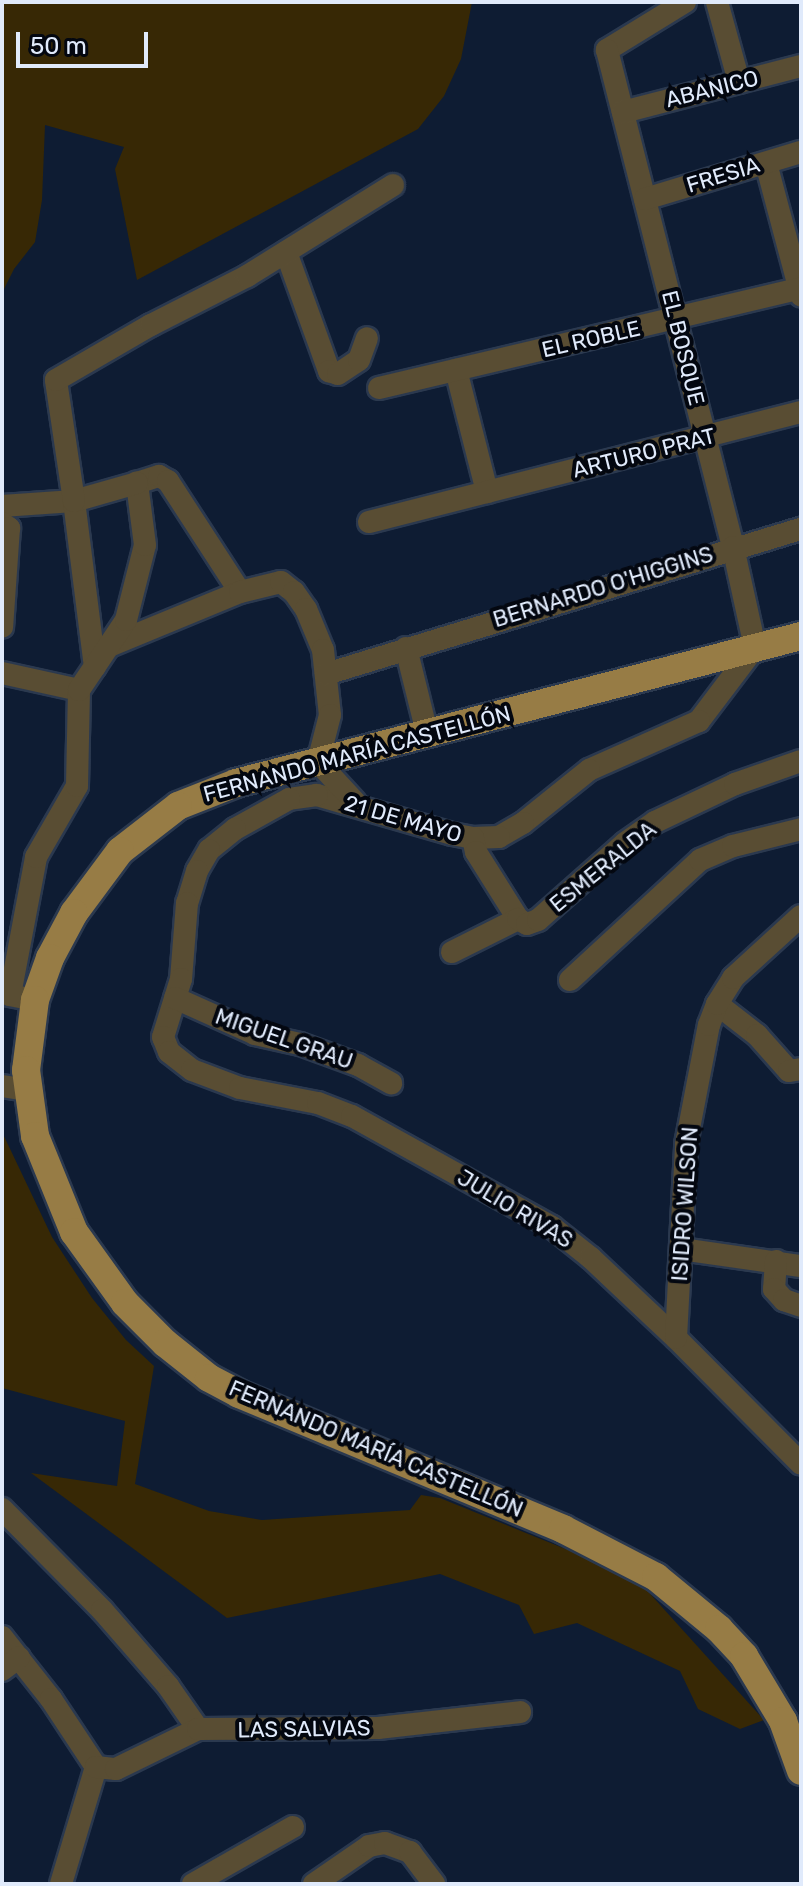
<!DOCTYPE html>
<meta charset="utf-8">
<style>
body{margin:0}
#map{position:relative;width:803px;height:1886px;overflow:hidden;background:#0e1c33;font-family:Rubik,sans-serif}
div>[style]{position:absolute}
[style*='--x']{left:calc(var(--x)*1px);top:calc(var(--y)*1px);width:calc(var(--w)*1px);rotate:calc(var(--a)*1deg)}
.green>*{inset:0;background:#372805}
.roads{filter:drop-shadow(2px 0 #2b394f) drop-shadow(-2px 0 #2b394f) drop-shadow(0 2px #2b394f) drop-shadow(0 -2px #2b394f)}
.minor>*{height:22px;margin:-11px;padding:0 11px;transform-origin:11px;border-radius:11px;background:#594d33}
.major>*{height:28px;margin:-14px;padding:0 14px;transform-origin:14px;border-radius:14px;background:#977c45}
span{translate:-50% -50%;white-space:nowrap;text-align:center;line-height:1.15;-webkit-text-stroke:8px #030710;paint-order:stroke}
.street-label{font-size:22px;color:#e0eafb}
.frame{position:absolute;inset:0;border:4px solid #e0eafb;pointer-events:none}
.scale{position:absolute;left:16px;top:32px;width:132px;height:36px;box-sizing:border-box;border:4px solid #e0eafb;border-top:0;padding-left:10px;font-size:24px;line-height:28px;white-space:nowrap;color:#e0eafb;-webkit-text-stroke:6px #030710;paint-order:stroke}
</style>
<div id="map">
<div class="green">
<i style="clip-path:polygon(2px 2px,472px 2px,461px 59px,444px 96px,418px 129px,137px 280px,115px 169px,124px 147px,45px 125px,42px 200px,35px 242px,14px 269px,2px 293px)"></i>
<i style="clip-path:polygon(2px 1132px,52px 1237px,92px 1298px,126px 1340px,154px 1366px,135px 1484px,209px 1511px,262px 1520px,410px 1510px,421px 1495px,440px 1498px,568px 1550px,643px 1586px,764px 1720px,740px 1729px,698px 1709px,680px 1671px,577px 1623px,534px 1634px,519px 1605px,440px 1574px,227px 1618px,31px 1473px,117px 1486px,125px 1421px,2px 1388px)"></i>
</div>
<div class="roads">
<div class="minor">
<i style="--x:685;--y:2;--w:92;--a:148.4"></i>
<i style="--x:607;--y:50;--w:513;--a:75.77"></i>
<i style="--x:733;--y:547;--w:102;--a:77.6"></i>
<i style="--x:755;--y:647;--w:93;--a:127.1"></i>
<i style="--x:699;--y:721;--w:120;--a:156"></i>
<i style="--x:589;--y:770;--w:85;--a:141.2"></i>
<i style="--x:523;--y:823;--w:28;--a:150"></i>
<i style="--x:499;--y:837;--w:26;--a:178"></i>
<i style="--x:473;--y:838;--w:21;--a:-169"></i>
<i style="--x:452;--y:834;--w:141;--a:-163.9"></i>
<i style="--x:317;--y:795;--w:28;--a:172"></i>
<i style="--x:289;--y:799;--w:62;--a:150.9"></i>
<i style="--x:235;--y:829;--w:33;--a:141"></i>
<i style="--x:209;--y:850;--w:24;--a:120"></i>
<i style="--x:197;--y:871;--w:34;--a:107"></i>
<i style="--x:187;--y:903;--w:76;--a:94.5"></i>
<i style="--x:181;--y:979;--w:61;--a:107.2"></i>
<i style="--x:163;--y:1037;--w:16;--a:68"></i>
<i style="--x:169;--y:1052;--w:29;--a:38"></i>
<i style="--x:192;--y:1070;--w:51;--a:20.6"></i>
<i style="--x:240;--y:1088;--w:79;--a:10.9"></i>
<i style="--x:318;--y:1103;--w:36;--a:21"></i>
<i style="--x:352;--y:1116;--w:229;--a:29"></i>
<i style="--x:552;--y:1227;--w:50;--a:38.5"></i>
<i style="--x:591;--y:1258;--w:117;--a:43.3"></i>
<i style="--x:676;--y:1338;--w:177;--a:45.2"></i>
<i style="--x:717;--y:2;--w:83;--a:74.6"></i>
<i style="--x:623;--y:112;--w:184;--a:-14.5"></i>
<i style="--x:766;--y:163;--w:137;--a:75.1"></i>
<i style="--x:645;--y:199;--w:163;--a:-16.8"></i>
<i style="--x:286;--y:252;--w:127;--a:70.1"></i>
<i style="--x:329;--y:371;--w:9;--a:18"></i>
<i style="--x:338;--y:374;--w:25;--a:-34"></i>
<i style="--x:359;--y:360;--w:23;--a:-70"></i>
<i style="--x:456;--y:370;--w:126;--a:75.7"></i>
<i style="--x:379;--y:388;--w:434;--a:-13.3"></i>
<i style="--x:137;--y:483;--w:23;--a:-18"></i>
<i style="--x:159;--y:476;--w:10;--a:29"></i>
<i style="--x:168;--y:481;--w:132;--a:57"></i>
<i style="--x:2;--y:506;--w:72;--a:-4"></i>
<i style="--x:74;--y:501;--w:167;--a:82.8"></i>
<i style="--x:369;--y:522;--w:446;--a:-14.3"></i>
<i style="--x:2;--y:523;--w:9;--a:36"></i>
<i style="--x:9;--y:528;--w:99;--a:94"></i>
<i style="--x:109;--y:646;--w:142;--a:-22.4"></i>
<i style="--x:240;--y:592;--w:42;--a:-13.7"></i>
<i style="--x:281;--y:582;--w:16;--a:38"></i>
<i style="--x:294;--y:592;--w:21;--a:55"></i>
<i style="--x:306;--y:609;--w:44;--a:67.5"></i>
<i style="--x:323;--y:650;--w:65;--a:83.9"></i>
<i style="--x:330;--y:715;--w:49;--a:104.3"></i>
<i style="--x:318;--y:762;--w:54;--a:47.2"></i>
<i style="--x:406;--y:648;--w:88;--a:76.1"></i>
<i style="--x:2;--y:673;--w:79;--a:12.4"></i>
<i style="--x:326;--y:674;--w:497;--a:-17"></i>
<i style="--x:473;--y:838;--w:14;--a:78"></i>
<i style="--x:476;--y:852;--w:79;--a:57.9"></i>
<i style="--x:452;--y:952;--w:74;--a:-26.6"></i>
<i style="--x:518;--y:919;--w:10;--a:29"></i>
<i style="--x:527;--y:924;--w:12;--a:-20"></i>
<i style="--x:538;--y:920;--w:116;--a:-41.5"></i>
<i style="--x:625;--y:843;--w:37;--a:-35"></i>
<i style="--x:655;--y:822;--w:89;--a:-25.4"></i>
<i style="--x:735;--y:784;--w:70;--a:-19.2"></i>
<i style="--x:570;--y:980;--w:177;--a:-42.7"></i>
<i style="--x:700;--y:860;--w:36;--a:-23"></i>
<i style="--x:733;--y:846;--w:70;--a:-14"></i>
<i style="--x:175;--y:998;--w:88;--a:24.2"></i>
<i style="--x:255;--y:1034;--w:46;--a:12.5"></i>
<i style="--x:300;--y:1044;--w:62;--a:19.9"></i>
<i style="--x:358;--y:1065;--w:38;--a:29"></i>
<i style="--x:35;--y:1000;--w:25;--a:-169"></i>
<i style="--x:10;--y:995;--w:140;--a:-79.3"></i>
<i style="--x:36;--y:857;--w:82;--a:-60"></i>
<i style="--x:77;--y:786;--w:96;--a:-88.8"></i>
<i style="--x:79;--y:690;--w:84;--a:-56.1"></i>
<i style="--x:126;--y:620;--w:77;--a:-75.8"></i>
<i style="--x:145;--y:545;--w:63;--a:-97.4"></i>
<i style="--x:137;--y:483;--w:66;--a:164.1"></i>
<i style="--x:74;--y:501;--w:122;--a:-98.5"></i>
<i style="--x:56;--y:380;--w:110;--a:-30.1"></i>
<i style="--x:151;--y:325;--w:108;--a:-27"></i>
<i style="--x:247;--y:276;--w:172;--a:-31.9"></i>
<i style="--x:717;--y:1004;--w:51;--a:37.8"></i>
<i style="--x:757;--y:1035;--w:48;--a:48.4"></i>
<i style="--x:789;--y:1071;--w:12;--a:-9"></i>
<i style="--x:2;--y:1086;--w:25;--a:9"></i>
<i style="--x:681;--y:1249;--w:121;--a:8.1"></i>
<i style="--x:776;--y:1261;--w:28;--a:94"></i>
<i style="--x:774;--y:1289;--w:15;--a:48"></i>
<i style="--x:784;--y:1300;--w:18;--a:19"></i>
<i style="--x:676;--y:1338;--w:194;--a:-87"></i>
<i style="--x:686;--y:1144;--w:121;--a:-79.1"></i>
<i style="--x:709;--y:1025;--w:22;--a:-69"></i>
<i style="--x:717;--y:1004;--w:31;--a:-58"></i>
<i style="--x:733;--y:978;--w:92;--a:-42.4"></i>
<i style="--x:2;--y:1509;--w:142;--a:45.3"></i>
<i style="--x:102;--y:1610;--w:101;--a:49"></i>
<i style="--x:168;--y:1686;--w:52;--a:55.1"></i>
<i style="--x:2;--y:1637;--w:79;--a:51.7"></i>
<i style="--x:51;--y:1699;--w:82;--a:56.5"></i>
<i style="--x:96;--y:1767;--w:122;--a:106.7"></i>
<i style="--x:2;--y:1670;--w:21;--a:-37"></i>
<i style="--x:96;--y:1767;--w:20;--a:6"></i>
<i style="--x:116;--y:1769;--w:91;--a:-26"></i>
<i style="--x:198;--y:1729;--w:180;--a:-0.3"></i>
<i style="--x:378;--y:1728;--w:143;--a:-6.4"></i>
<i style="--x:193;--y:1884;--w:115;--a:-29.7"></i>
<i style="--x:314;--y:1884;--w:67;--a:-34.6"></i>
<i style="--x:369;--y:1846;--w:16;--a:-11"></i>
<i style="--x:385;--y:1843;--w:27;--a:20"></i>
<i style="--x:410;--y:1852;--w:40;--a:53"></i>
</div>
<div class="major">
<i style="--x:801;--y:636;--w:584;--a:165.42"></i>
<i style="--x:236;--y:783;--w:62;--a:158.4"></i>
<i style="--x:178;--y:806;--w:73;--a:142.2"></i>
<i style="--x:120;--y:851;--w:77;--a:126.6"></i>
<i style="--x:74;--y:913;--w:51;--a:118.1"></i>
<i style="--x:50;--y:958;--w:45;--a:109.7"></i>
<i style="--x:35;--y:1000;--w:71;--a:97.3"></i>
<i style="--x:26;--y:1070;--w:67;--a:82.2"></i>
<i style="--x:35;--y:1136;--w:104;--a:67.9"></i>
<i style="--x:74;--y:1232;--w:87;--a:54.3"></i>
<i style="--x:125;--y:1303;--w:57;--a:45"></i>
<i style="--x:165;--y:1343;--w:56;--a:38.5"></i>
<i style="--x:209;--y:1378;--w:34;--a:28"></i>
<i style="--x:239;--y:1394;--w:351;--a:22.6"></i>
<i style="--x:563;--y:1529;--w:105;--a:27.3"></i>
<i style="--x:656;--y:1577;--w:82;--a:39.5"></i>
<i style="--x:719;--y:1629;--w:37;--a:47"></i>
<i style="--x:744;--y:1656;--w:76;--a:59"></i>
<i style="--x:783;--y:1721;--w:53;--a:70.2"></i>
</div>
</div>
<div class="street-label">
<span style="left:712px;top:89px;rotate:-14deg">ABANICO</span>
<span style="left:723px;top:175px;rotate:-17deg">FRESIA</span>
<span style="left:591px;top:339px;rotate:-13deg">EL ROBLE</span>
<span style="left:683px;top:348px;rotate:76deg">EL BOSQUE</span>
<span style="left:644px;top:453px;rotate:-14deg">ARTURO PRAT</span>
<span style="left:603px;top:587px;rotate:-17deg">BERNARDO O'HIGGINS</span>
<span style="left:357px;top:754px;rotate:-15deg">FERNANDO MARÍA CASTELLÓN</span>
<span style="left:403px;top:819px;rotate:16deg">21 DE MAYO</span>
<span style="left:603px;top:867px;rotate:-39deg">ESMERALDA</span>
<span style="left:284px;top:1039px;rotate:19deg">MIGUEL GRAU</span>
<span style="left:685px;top:1204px;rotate:-86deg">ISIDRO WILSON</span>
<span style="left:515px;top:1209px;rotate:31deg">JULIO RIVAS</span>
<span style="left:376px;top:1449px;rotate:23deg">FERNANDO MARÍA CASTELLÓN</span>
<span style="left:304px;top:1729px;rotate:-1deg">LAS SALVIAS</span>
</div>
<div class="frame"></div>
<div class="scale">50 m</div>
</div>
